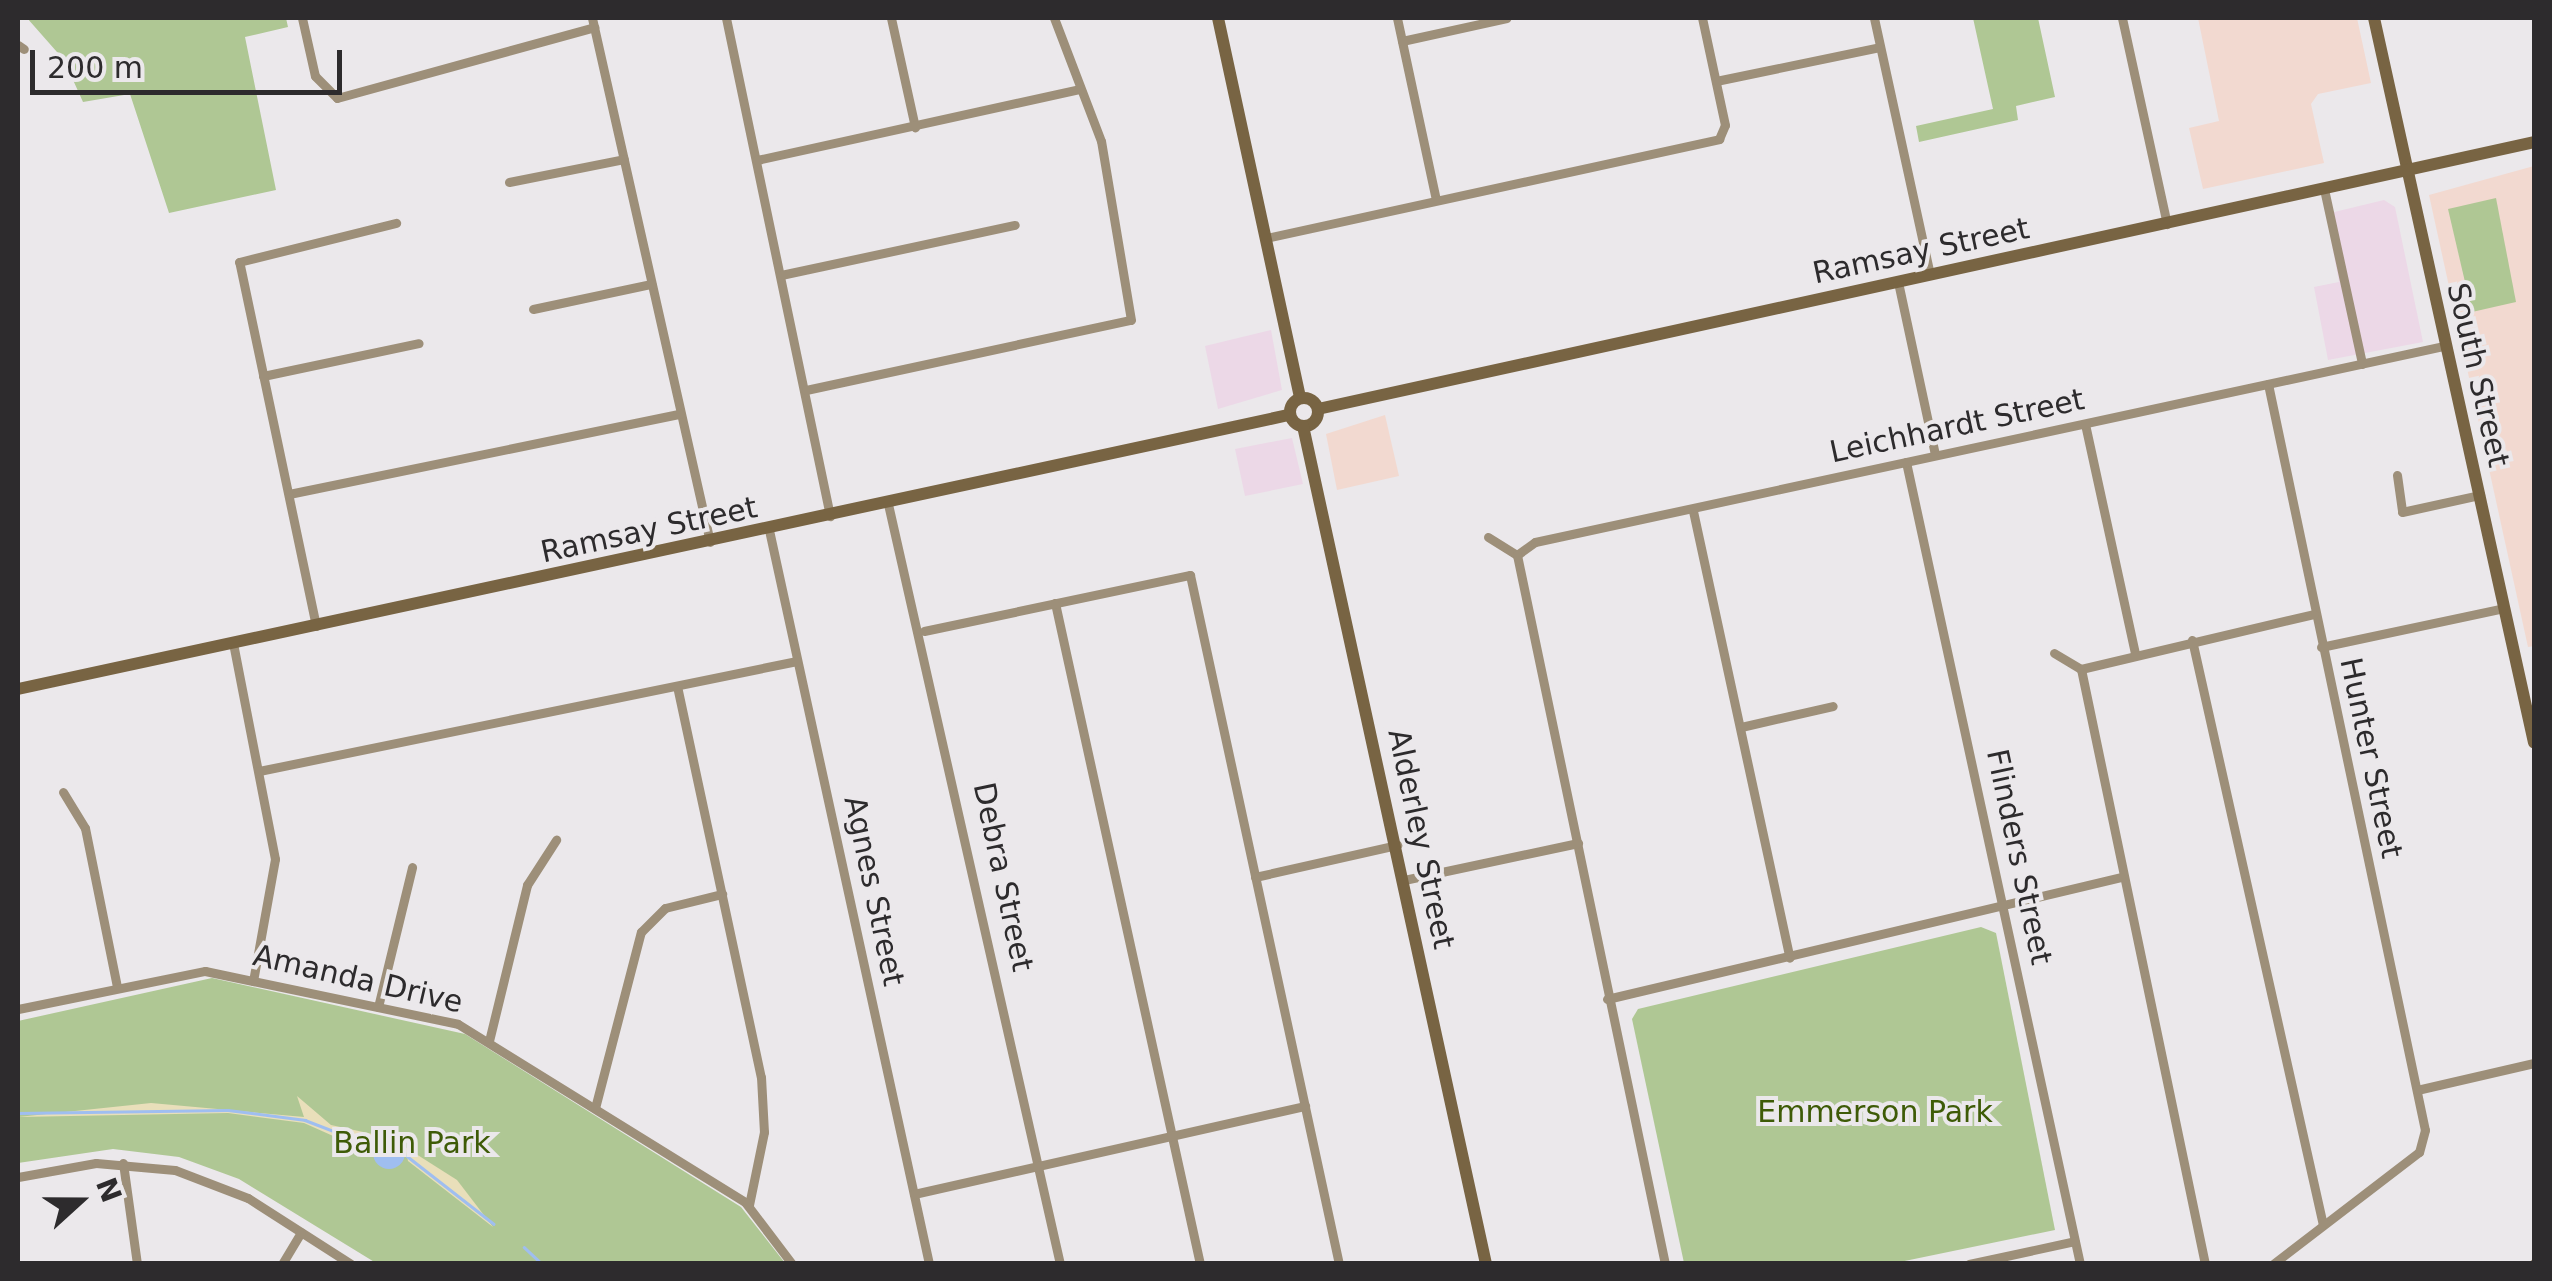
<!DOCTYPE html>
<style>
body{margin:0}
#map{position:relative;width:2552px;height:1281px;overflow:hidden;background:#ebe8eb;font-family:"DejaVu Sans",sans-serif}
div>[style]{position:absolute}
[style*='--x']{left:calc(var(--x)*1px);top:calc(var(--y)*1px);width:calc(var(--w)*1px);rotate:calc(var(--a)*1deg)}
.commercial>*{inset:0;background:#ecd8e7}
.education>*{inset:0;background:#f2d9d0}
.green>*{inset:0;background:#afc794}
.sand>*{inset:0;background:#e9dfba}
.water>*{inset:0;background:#9fbef0}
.round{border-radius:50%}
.stream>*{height:2.5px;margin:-1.25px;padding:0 1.25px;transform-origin:1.25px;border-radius:1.25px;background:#9fbef0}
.street>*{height:9px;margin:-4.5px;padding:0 4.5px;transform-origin:4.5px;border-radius:4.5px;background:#9d8f79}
.secondary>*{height:12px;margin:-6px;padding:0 6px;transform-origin:6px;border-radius:6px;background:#786443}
.secondary>.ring{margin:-6px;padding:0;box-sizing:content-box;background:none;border:12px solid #786443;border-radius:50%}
span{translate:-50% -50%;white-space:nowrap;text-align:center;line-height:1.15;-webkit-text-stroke:8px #ebe8eb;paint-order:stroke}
.street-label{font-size:30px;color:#2d2b2d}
.park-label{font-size:30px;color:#3e5b07}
.frame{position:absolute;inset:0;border:20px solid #2d2b2d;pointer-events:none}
.north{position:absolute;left:30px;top:1151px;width:100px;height:100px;-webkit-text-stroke:8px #ebe8eb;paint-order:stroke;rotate:69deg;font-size:28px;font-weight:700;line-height:40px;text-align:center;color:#2d2b2d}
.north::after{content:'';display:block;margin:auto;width:35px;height:45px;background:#2d2b2d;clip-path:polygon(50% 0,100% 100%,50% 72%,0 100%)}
.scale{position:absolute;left:30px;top:50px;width:312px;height:45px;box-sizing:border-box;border:5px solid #2d2b2d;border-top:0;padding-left:12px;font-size:30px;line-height:35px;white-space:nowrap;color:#2d2b2d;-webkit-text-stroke:8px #ebe8eb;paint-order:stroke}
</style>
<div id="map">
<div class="commercial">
<i style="clip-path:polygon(2384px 200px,2395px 207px,2423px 342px,2328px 360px,2314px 287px,2339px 282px,2326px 214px)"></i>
<i style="clip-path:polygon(1271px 330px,1282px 390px,1218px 409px,1205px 346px)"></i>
<i style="clip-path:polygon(1292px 438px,1303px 484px,1245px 496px,1235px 449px)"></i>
</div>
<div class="education">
<i style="clip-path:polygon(2198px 18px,2357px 18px,2371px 83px,2318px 94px,2311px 104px,2324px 163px,2203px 189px,2189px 128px,2219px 121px)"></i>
<i style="clip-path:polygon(2534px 166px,2534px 646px,2528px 647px,2429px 195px)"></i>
<i style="clip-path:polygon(1385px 415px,1399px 476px,1337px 490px,1326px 434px)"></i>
</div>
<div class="green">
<i style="clip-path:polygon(27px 18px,286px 18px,288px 27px,245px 37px,276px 190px,169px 213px,130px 94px,83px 102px,64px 60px)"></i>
<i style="clip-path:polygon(1973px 18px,2038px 18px,2055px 97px,2016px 106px,2018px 120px,1919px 142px,1916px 126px,1993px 109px)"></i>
<i style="clip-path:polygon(2496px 198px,2516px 302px,2472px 312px,2448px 209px)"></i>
<i style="clip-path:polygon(1981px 927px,1996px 933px,2055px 1230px,1895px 1263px,1684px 1263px,1632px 1019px,1638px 1009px)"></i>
<i style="clip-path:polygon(212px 978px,465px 1034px,741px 1207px,785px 1263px,376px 1263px,239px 1179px,179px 1157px,113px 1149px,18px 1163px,18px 1021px)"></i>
</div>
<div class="sand">
<i style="clip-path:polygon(297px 1096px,331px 1125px,377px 1135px,369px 1152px,304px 1123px,228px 1113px,18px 1117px,151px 1103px,304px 1117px)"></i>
<i style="clip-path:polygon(405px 1147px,457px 1180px,493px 1227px,408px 1161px)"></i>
</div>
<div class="water">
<i class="round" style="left:373px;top:1137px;width:32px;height:32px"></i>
</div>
<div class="stream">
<i style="--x:18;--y:1113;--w:210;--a:-0.8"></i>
<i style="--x:228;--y:1110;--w:78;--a:7.4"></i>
<i style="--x:305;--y:1120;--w:75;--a:21.1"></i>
<i style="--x:407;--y:1156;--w:110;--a:38"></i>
<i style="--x:524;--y:1247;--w:25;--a:43"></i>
</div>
<div class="street">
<i style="--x:302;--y:18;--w:59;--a:77.4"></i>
<i style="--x:315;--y:76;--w:31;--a:45"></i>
<i style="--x:337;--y:98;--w:267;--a:-15.4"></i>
<i style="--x:592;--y:18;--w:537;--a:77.31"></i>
<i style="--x:726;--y:18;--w:509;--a:78.2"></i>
<i style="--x:891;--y:18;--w:112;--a:77.6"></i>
<i style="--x:1397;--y:18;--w:186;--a:77.9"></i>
<i style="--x:1874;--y:18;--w:263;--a:77.7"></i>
<i style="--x:2122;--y:18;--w:211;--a:77.7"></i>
<i style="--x:1402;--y:41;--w:107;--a:-12.4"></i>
<i style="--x:18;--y:45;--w:7;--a:34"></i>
<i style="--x:1716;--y:81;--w:167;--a:-11.7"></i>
<i style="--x:757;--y:160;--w:331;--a:-12.4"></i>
<i style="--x:509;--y:182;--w:117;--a:-11.3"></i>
<i style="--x:2324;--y:189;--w:179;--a:77.7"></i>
<i style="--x:1266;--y:238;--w:464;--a:-12.3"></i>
<i style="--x:1719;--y:139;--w:15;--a:-67"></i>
<i style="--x:1725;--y:125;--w:109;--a:-102.1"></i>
<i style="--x:781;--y:275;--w:239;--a:-12.1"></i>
<i style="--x:1898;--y:282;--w:177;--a:77.9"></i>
<i style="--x:533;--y:309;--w:121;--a:-12"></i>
<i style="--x:263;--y:376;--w:159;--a:-11.9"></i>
<i style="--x:2268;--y:384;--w:762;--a:78.12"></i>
<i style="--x:2425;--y:1130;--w:23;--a:105"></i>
<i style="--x:2419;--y:1152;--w:184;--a:142.5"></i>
<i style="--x:806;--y:390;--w:332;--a:-12.2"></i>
<i style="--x:1131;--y:320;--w:181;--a:-99.5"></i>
<i style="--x:1101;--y:141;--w:132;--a:-110.9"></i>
<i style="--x:2085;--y:424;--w:234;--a:77.7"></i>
<i style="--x:1906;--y:462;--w:821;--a:77.76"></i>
<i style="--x:2397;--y:475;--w:37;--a:82"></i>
<i style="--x:2402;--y:512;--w:80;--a:-12.3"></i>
<i style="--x:289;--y:494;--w:399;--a:-11.6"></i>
<i style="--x:888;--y:504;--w:779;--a:77.25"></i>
<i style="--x:1693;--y:511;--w:457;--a:77.8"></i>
<i style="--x:769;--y:530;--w:751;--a:77.7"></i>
<i style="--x:1488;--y:537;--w:34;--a:32"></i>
<i style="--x:1517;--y:555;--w:22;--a:-36"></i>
<i style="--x:1535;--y:542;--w:930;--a:-12.17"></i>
<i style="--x:1517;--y:555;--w:724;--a:78.21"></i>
<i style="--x:1055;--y:603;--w:677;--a:77.63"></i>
<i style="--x:316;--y:626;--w:372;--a:-101.9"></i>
<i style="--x:239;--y:262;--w:162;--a:-14"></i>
<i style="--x:924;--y:631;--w:272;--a:-11.9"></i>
<i style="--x:1190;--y:575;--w:705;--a:77.8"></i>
<i style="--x:2192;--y:640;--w:599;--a:77.38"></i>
<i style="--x:233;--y:643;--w:220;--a:79"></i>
<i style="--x:275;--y:859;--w:124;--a:100.2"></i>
<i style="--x:2321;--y:647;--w:188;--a:-12"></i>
<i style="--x:2054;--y:653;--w:31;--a:31"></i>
<i style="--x:2081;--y:669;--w:608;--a:78.23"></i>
<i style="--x:2081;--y:669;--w:239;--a:-13.3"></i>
<i style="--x:677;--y:686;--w:400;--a:77.9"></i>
<i style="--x:761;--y:1077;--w:55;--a:86.9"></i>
<i style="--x:764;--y:1132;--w:75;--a:101.6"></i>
<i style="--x:1741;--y:727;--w:94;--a:-12.9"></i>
<i style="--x:259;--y:771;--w:549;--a:-11.56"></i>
<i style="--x:63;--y:792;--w:42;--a:58.6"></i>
<i style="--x:85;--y:828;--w:162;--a:78.6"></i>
<i style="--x:1255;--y:877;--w:146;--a:-12.7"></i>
<i style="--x:1404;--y:880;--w:178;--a:-12"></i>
<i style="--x:1607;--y:999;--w:528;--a:-13.35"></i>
<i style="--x:378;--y:1007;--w:144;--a:-76.3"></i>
<i style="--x:18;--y:1009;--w:191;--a:-11.5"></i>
<i style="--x:205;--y:971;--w:258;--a:11.8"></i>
<i style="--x:458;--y:1024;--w:338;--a:31.8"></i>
<i style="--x:745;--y:1202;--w:78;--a:52.8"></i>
<i style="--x:489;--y:1041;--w:161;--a:-76.3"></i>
<i style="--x:527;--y:885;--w:54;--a:-57.2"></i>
<i style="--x:2417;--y:1090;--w:120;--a:-13"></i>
<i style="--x:595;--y:1108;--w:182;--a:-75.4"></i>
<i style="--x:641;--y:932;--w:34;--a:-45"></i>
<i style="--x:665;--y:908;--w:59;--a:-13.8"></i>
<i style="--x:123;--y:1163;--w:102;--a:82.1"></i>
<i style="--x:18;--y:1177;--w:79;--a:-10.2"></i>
<i style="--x:96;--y:1163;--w:79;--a:5.1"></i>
<i style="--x:175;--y:1170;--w:78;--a:21"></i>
<i style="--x:248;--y:1198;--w:122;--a:32.7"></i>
<i style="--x:914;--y:1194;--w:401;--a:-12.7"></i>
<i style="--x:282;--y:1264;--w:37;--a:-59"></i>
<i style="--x:1969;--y:1264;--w:108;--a:-12.2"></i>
<i style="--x:2533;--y:1264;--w:1;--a:-45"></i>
</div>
<div class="secondary">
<i style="--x:1218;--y:18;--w:389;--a:77.8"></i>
<i style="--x:2374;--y:18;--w:742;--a:77.55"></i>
<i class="ring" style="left:1290px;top:398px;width:16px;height:16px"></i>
<i style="--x:1318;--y:409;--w:1245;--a:-12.38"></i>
<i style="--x:1303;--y:426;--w:858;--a:77.68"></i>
<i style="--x:18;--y:689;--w:1300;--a:-12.17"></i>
</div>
<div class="street-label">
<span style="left:1921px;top:251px;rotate:-12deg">Ramsay Street</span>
<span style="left:2478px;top:375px;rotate:77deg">South Street</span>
<span style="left:1957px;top:426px;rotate:-12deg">Leichhardt Street</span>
<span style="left:649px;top:530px;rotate:-12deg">Ramsay Street</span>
<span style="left:2371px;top:758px;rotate:78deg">Hunter Street</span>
<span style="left:1421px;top:839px;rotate:78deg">Alderley Street</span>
<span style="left:2019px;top:857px;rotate:78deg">Flinders Street</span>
<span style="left:1003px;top:877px;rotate:78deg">Debra Street</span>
<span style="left:874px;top:891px;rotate:78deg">Agnes Street</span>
<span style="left:358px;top:979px;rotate:13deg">Amanda Drive</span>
</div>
<div class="park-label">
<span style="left:1875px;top:1112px">Emmerson Park</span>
<span style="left:412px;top:1143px">Ballin Park</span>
</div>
<div class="frame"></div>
<div class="north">N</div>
<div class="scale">200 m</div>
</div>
